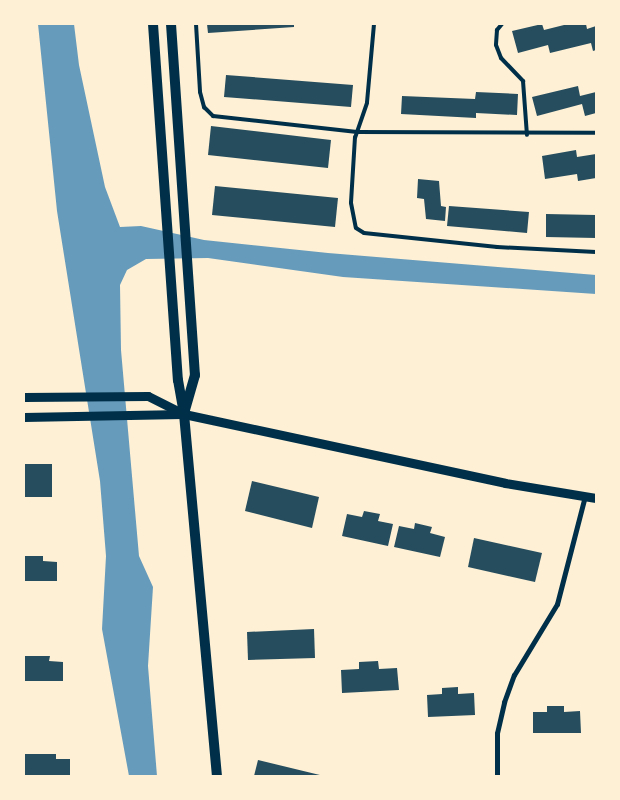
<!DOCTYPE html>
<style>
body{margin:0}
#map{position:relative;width:620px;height:800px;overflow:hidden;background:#fdf0d5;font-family:"Open Sans",sans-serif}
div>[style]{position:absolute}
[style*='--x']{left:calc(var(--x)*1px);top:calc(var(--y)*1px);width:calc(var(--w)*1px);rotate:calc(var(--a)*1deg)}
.water>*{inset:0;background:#669bbc}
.building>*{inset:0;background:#264d5e}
.service>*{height:4px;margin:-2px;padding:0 2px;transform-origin:2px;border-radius:2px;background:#003049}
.minor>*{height:5px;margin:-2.5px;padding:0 2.5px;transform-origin:2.5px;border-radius:2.5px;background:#003049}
.tertiary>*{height:9px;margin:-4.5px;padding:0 4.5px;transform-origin:4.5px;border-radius:4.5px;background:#003049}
.secondary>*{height:10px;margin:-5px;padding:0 5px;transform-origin:5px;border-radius:5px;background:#003049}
span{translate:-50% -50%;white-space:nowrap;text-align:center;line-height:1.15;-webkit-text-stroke:4px #fdf0d5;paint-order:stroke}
.frame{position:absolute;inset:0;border:25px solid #fdf0d5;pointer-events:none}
</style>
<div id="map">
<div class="water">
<i style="clip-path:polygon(38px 24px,74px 24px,79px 65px,105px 187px,120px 227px,141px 226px,204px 240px,328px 253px,596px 275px,596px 294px,343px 277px,208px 258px,146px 259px,127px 270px,120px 285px,121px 350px,139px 556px,153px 587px,148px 666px,157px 776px,129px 776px,102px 629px,106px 556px,100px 481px,57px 211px)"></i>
</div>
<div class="building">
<i style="clip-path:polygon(207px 24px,294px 24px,294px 27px,208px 33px)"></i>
<i style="clip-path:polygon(542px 24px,544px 30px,568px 24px,586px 24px,587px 29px,596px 26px,596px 50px,593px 51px,591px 43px,550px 53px,548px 45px,518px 53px,512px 31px)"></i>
<i style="clip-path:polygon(226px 75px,353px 85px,351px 107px,224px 97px)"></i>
<i style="clip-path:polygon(578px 86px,580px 96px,596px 92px,596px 113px,585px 116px,582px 104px,537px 116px,532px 97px)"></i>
<i style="clip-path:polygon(476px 92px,518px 94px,517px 115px,476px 113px,476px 118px,401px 114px,402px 96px,475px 99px)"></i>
<i style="clip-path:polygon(211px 126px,331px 140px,328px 168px,208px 155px)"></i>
<i style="clip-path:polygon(576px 150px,577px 157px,596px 154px,596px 178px,578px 181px,577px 174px,545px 179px,542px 156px)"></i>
<i style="clip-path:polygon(418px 179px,439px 181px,441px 206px,446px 207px,445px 221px,426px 219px,424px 199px,417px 198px)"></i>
<i style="clip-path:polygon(215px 186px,338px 198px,335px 227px,212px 215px)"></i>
<i style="clip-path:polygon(449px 206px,529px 212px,527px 233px,447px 226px)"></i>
<i style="clip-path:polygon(546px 214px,596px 215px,596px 238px,546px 237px)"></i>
<i style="clip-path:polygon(24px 464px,52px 464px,52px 497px,24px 497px)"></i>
<i style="clip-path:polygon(252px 481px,319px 497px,312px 528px,245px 511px)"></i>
<i style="clip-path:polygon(364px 511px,380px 514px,378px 521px,393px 524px,388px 546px,342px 536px,347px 514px,362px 517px)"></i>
<i style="clip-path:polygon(415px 523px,432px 527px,430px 533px,445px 537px,440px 557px,394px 547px,399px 526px,414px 529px)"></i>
<i style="clip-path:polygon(474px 538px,542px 553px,535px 582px,468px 567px)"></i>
<i style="clip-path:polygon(24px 556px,43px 556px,43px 561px,57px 562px,57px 581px,24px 581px)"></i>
<i style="clip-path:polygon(314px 629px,315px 658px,248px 660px,247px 632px)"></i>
<i style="clip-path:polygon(24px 656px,50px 656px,49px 661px,63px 662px,63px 681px,24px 681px)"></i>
<i style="clip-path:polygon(378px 661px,379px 669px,397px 668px,399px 690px,342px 693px,341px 670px,359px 669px,359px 662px)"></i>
<i style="clip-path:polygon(458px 687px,458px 694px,474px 693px,475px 715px,428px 717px,427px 695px,442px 694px,442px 688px)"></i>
<i style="clip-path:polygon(547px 706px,564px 706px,564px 712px,580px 711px,581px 733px,533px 733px,533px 712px,547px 712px)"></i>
<i style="clip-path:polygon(24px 754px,56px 754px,56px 759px,70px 759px,70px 776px,24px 776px)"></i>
<i style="clip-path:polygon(258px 760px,324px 776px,254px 776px)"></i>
</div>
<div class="service">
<i style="--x:196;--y:24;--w:68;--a:86.6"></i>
<i style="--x:200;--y:92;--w:16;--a:75"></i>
<i style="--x:204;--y:107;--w:13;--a:45"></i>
<i style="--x:213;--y:116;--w:145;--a:6.3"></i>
<i style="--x:357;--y:132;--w:239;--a:0.2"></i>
<i style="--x:374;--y:24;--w:79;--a:95.1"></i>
<i style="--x:367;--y:103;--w:36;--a:109"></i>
<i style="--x:355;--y:137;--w:66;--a:93.5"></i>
<i style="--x:351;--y:203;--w:25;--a:79"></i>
<i style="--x:356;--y:228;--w:9;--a:32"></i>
<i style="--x:364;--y:233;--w:134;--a:6"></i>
<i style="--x:497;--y:247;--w:99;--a:2.9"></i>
<i style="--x:502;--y:24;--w:8;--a:130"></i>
<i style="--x:497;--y:30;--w:15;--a:94"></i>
<i style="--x:496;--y:45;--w:14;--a:69"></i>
<i style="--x:501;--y:58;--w:32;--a:46"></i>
<i style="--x:523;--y:81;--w:54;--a:85.8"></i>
</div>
<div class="minor">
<i style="--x:497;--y:776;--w:43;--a:-90"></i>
<i style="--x:497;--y:733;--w:32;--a:-77"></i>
<i style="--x:504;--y:702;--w:29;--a:-70"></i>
<i style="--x:514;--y:675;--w:83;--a:-58.8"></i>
<i style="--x:557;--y:604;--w:112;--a:-75.5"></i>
</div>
<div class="tertiary">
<i style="--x:24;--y:397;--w:124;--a:-0.5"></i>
<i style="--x:148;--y:396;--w:40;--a:26.6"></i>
<i style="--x:184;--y:414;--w:328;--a:12.1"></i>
<i style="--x:505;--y:483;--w:92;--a:9.4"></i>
<i style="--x:24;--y:417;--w:158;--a:-1.1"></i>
</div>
<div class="secondary">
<i style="--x:153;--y:24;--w:357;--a:86"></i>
<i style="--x:178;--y:380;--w:35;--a:80"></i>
<i style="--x:184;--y:414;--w:364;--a:84.8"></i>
<i style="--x:171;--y:24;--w:352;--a:86.1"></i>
<i style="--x:195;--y:375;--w:36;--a:106"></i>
</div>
<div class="frame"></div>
</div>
